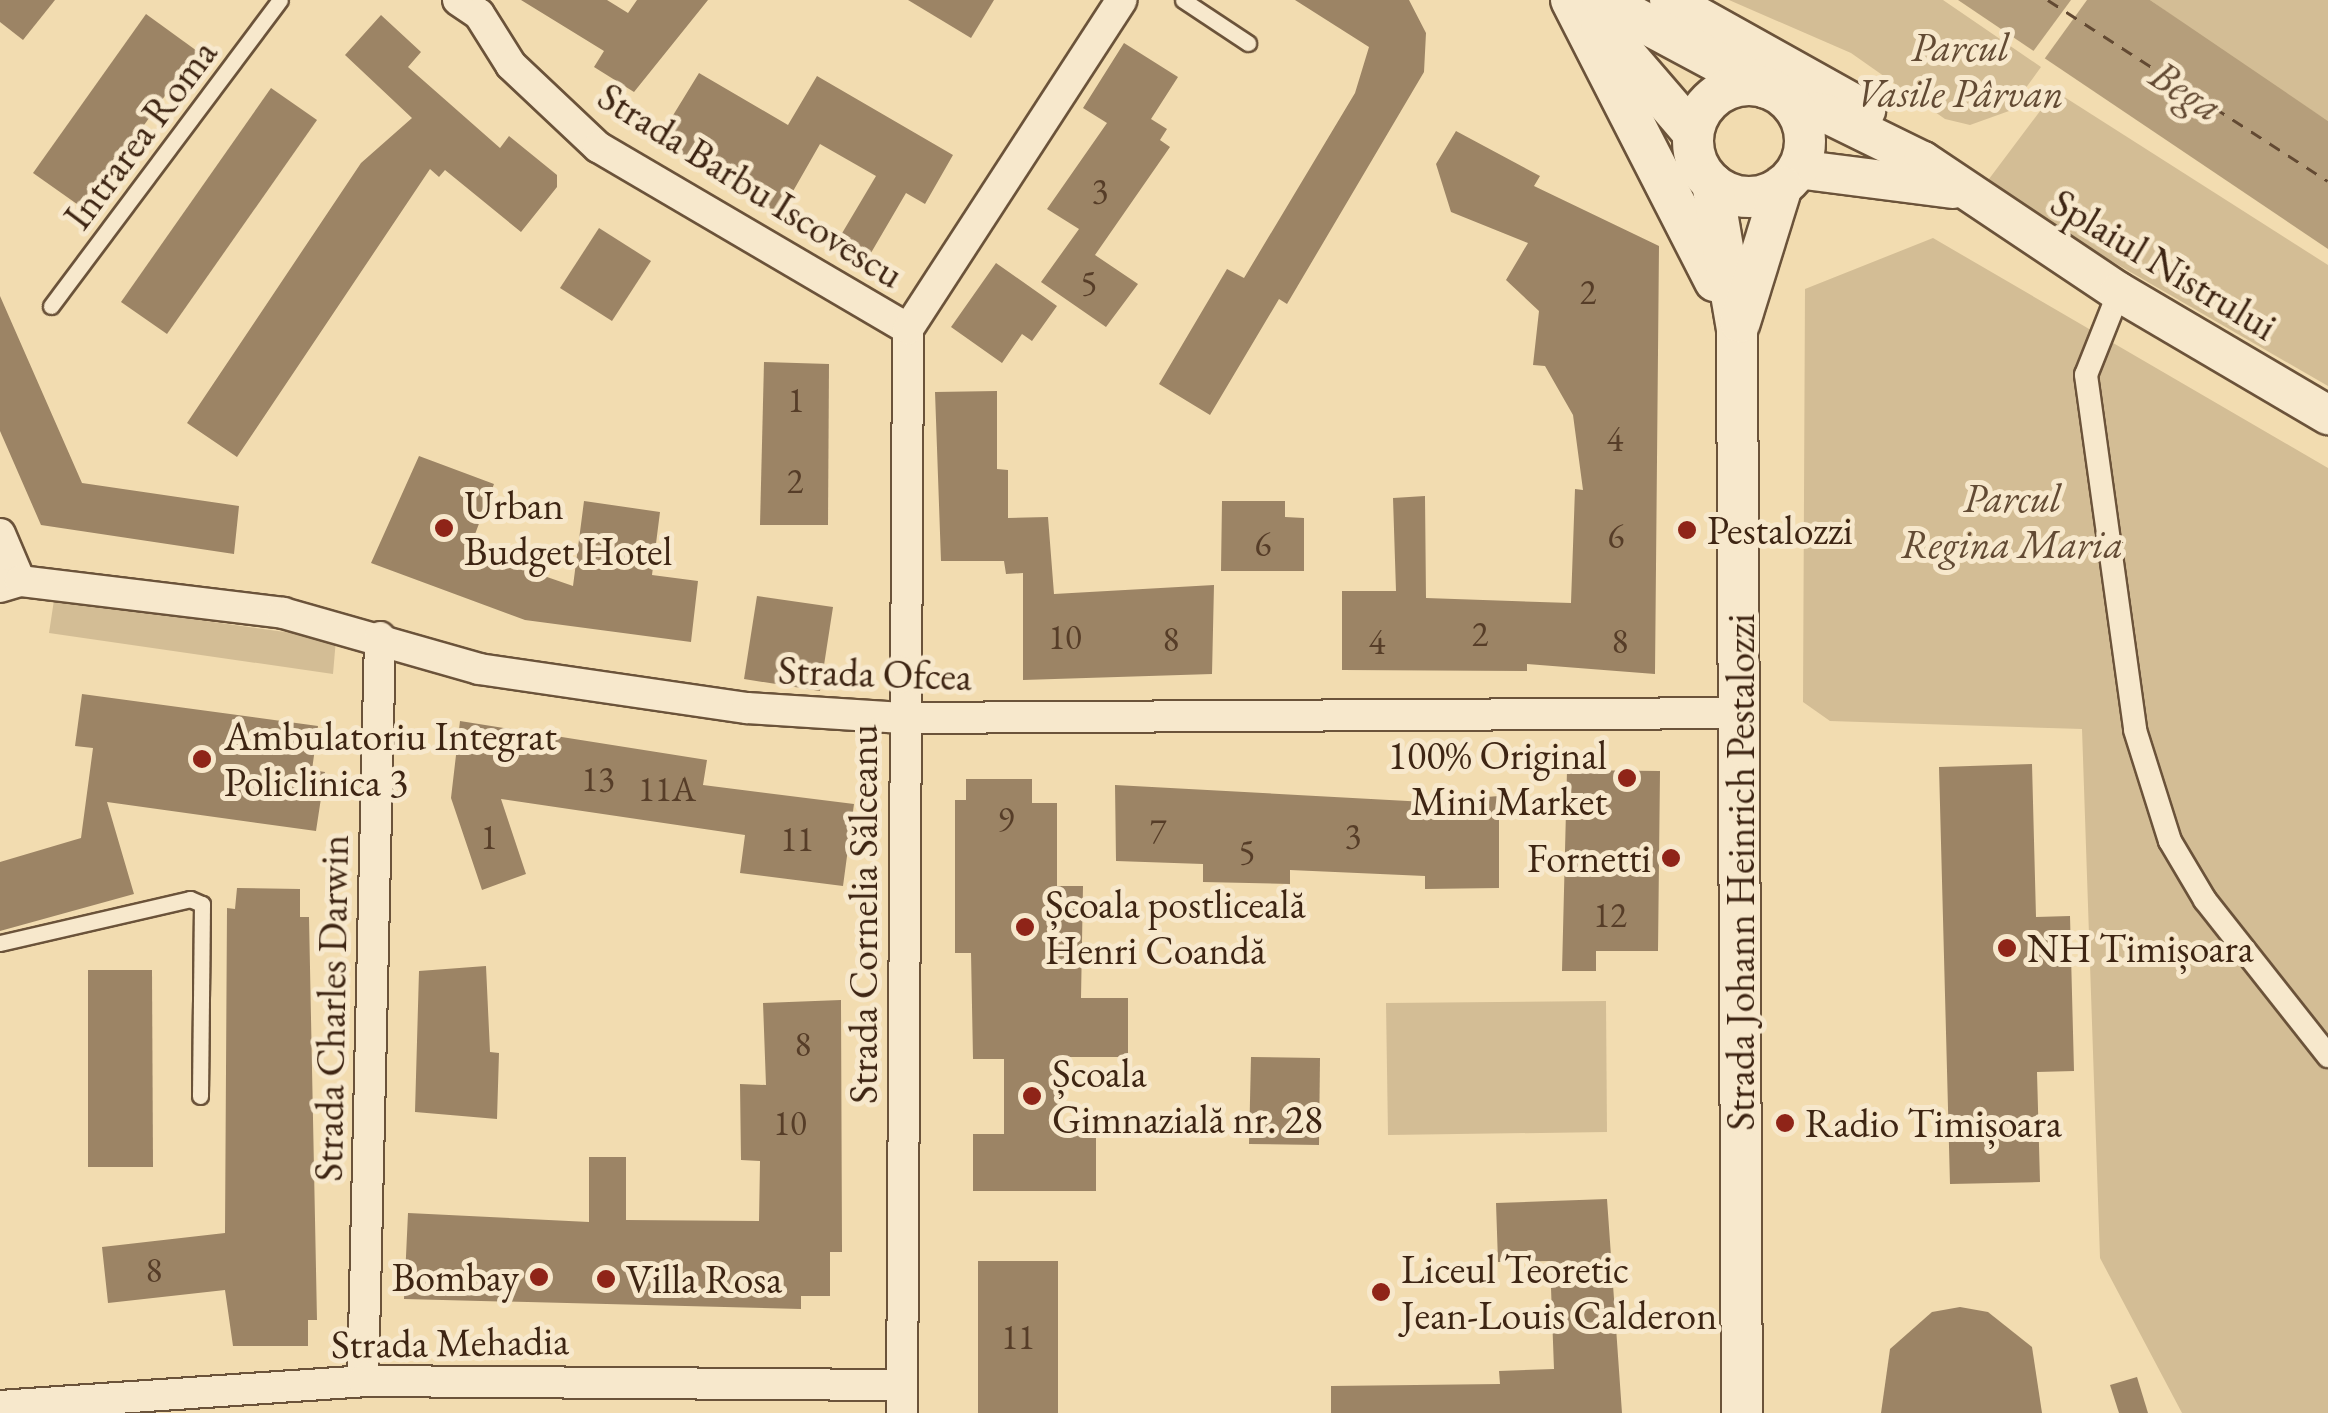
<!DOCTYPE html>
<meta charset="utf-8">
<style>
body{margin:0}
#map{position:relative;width:2328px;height:1413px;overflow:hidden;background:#f2dcb0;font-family:"EB Garamond",serif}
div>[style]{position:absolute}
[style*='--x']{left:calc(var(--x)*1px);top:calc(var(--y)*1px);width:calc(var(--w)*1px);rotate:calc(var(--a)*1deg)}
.green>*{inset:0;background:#d3bd95}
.water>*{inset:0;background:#b59e7b}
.pier>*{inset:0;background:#f2dcb0}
.ferry>*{height:2.5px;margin-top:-1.25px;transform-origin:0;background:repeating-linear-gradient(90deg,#624932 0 12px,transparent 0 22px)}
.building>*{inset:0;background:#9c8465}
.roads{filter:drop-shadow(2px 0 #6b533a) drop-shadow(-2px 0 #6b533a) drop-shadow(0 2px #6b533a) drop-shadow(0 -2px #6b533a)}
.service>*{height:15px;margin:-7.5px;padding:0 7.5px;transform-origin:7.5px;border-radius:7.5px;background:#f7e8cc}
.pedestrian>*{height:22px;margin:-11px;padding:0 11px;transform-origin:11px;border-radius:11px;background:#f7e8cc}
.minor>*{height:30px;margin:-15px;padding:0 15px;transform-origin:15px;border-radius:15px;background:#f7e8cc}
.tertiary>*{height:38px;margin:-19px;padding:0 19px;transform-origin:19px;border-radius:19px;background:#f7e8cc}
.secondary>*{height:40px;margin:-20px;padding:0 20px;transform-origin:20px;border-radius:20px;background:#f7e8cc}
.secondary>.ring{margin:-20px;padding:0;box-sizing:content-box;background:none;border:40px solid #f7e8cc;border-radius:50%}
.dots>*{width:28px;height:28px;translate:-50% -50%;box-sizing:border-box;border:5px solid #f7e8cc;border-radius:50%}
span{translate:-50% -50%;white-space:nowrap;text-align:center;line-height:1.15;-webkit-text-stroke:10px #f7e8cc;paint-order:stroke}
.number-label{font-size:35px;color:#563d28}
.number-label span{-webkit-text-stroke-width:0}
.park-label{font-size:40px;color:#634b34;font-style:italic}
.street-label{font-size:40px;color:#3e2513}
.poi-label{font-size:40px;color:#3e2513}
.left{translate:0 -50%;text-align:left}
.right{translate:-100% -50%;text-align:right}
.water-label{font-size:42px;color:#624932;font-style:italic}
</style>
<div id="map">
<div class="green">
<i style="clip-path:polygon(1729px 0,1943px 0,2041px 67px,2009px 111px,1970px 125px,1945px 119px,1851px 53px)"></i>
<i style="clip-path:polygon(2150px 0,2328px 0,2328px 121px,2236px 61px)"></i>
<i style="clip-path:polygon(2055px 91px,2328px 265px,2328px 386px,1983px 187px)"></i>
<i style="clip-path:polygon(1933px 238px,2328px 468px,2328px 1413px,2182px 1413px,2100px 1258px,2082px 729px,1830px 721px,1803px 702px,1805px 289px)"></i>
<i style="clip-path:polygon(54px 600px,336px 639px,333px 674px,49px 633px)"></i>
<i style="clip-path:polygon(1606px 1001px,1607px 1132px,1388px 1135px,1386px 1003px)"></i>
</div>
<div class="water">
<i style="clip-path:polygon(1958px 0,2150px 0,2328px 121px,2328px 249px)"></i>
</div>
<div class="pier">
<i style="clip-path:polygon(2071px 0,2087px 0,2040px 65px,2029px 57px)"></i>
</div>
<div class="ferry">
<i style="--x:2048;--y:0;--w:333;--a:32.9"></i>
</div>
<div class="building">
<i style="clip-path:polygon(0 0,55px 0,23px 40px,0 22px)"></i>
<i style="clip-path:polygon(521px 0,607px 0,628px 13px,637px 0,708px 0,634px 92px,594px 67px,604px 51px)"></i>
<i style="clip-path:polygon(908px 0,994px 0,971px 38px)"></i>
<i style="clip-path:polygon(1295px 0,1409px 0,1426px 33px,1424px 72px,1287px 304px,1279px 299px,1210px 415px,1159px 384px,1227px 269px,1244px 278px,1355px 93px,1369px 47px)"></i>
<i style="clip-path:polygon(146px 14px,197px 51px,84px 209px,33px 173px)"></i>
<i style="clip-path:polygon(381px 15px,421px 52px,408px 67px,500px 148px,509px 136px,557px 175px,557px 187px,521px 232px,445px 170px,439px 177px,430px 169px,237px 457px,187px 423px,361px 163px,412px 118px,345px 55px)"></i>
<i style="clip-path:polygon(1124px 43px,1178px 77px,1151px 119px,1167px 129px,1160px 140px,1170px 147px,1095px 255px,1138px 284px,1106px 327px,1041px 282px,1079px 229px,1047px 209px,1107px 123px,1083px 108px)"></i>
<i style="clip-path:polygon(699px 73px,788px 125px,817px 76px,953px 155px,925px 204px,906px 193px,868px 258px,838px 240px,876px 176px,820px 144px,780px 214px,656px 143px)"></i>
<i style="clip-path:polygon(271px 88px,317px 120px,167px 334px,121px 302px)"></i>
<i style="clip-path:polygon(1456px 131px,1540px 176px,1534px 186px,1659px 246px,1655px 674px,1527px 664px,1527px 671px,1342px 670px,1342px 591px,1396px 591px,1393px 498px,1425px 496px,1426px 598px,1571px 603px,1575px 489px,1583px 490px,1573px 415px,1545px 366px,1533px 365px,1539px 311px,1506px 280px,1528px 243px,1451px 212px,1436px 164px)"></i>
<i style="clip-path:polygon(599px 228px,651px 261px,612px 321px,560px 288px)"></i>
<i style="clip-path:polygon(996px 263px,1057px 306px,1032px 341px,1022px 334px,1002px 363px,951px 327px)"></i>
<i style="clip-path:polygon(0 296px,82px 483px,239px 506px,234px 554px,41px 525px,0 431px)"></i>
<i style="clip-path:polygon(764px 362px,829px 364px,828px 525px,760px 525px)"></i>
<i style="clip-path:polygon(997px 391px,997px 469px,1008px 470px,1008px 518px,1048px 517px,1054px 594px,1214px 585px,1212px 674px,1023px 680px,1023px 573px,1006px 574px,1004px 561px,941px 561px,935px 392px)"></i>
<i style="clip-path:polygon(419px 456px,494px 484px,469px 550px,573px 586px,584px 501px,660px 512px,652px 575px,698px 581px,691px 642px,525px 620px,371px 563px)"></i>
<i style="clip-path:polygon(1222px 501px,1285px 501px,1285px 517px,1304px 518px,1304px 571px,1221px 571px)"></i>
<i style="clip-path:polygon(757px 596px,833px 607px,820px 691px,744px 679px)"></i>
<i style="clip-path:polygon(82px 694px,318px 726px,312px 770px,325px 772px,316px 831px,107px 802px,134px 894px,0 931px,0 862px,81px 838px,93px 748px,75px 746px)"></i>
<i style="clip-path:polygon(460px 721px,707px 760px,703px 785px,854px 804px,843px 886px,740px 873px,745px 835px,501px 799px,526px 874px,482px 890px,451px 798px)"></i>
<i style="clip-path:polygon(2032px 764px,2036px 917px,2070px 916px,2074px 1071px,2037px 1072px,2040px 1182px,1950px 1184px,1939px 767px)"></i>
<i style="clip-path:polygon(1567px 770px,1660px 771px,1658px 951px,1596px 951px,1596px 971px,1562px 971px)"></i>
<i style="clip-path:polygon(966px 779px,1032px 779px,1032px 803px,1057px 803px,1057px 886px,1083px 886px,1081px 998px,1128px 998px,1128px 1057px,1060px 1057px,1060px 1135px,1096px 1135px,1096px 1191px,973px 1191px,973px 1134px,1004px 1134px,1004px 1059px,973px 1059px,971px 953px,955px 953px,955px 800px,966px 800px)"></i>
<i style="clip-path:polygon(1115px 785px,1426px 802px,1499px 796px,1499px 888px,1425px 889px,1425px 876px,1290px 870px,1290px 884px,1203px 882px,1203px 864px,1116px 861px)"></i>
<i style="clip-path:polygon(237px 888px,300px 889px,300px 917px,309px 917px,317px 1320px,308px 1320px,308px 1346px,233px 1346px,225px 1290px,108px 1303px,102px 1247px,225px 1233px,227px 908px,235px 909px)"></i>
<i style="clip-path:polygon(486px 966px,490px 1052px,499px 1053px,497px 1119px,415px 1112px,419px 971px)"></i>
<i style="clip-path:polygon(88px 970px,152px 970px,153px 1167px,88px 1167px)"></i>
<i style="clip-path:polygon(841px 1000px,842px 1252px,830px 1252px,830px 1296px,801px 1296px,801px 1309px,404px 1299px,408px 1213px,589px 1222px,589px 1157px,626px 1157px,626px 1220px,759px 1221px,760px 1161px,741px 1160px,740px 1084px,766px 1085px,763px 1003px)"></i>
<i style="clip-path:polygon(1251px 1057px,1320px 1058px,1319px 1145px,1249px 1144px)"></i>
<i style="clip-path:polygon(1607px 1199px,1622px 1413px,1331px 1413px,1331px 1386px,1500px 1384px,1499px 1371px,1554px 1369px,1550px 1261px,1498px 1262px,1496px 1203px)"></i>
<i style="clip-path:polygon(978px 1261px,1058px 1261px,1058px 1413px,978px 1413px)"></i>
<i style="clip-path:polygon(1960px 1307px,1988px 1312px,2032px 1347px,2042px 1413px,1881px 1413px,1890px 1349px,1932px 1312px)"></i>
<i style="clip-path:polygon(2137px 1377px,2148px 1413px,2119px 1413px,2110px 1385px)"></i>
</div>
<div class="roads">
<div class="service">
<i style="--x:1183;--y:0;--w:78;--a:33.5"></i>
<i style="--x:51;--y:306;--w:382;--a:-53.2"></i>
<i style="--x:0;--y:943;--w:195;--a:-13"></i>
<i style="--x:190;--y:899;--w:13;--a:23"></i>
<i style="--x:202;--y:904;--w:192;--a:90.6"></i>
</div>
<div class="pedestrian">
<i style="--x:2119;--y:292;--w:89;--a:111.7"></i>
<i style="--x:2086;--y:375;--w:358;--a:82.1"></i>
<i style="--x:2135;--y:730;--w:116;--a:72.5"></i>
<i style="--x:2170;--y:841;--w:69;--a:59.3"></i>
<i style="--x:2205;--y:900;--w:199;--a:51.7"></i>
</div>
<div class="minor">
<i style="--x:458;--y:0;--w:25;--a:34"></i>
<i style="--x:479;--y:14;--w:60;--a:57.9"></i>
<i style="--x:511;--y:65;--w:120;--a:43.3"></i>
<i style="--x:598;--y:147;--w:359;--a:30.4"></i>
<i style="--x:0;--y:534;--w:51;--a:66.9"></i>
<i style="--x:0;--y:587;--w:21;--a:-17"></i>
<i style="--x:20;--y:581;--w:265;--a:6.9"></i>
<i style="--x:283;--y:613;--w:204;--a:15.9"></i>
<i style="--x:479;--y:669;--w:271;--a:8.3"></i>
<i style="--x:747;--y:708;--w:156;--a:3.7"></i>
<i style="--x:903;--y:718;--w:837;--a:-0.34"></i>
<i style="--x:363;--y:1381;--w:744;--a:-88.69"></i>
<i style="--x:0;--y:1406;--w:364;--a:-3.9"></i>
<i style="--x:363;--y:1381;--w:539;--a:0.43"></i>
<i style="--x:902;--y:1413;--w:1084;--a:-89.68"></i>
<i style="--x:908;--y:329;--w:392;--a:-57"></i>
</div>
<div class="tertiary">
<i style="--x:1669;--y:0;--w:226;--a:29.2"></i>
<i style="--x:1794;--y:109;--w:31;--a:7"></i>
<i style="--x:1825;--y:113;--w:109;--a:26.1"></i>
<i style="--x:1923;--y:161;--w:236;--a:33.8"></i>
<i style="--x:2119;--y:292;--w:243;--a:30.5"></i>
<i style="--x:1797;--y:169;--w:157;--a:7.3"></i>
</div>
<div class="secondary">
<i style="--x:1571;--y:0;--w:316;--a:62.9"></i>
<i style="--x:1602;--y:0;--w:186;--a:28.2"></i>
<i style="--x:1601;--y:26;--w:141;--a:49.3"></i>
<i class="ring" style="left:1693px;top:85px;width:72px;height:72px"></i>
<i style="--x:1712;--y:183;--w:149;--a:80.3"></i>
<i style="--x:1737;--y:330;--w:1083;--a:89.74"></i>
<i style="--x:1740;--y:322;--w:142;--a:-72.8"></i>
</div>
</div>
<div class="dots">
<i style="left:444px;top:528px;background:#8f2418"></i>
<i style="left:1687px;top:530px;background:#8f2418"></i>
<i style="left:202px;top:759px;background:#8f2418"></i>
<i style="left:1627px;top:778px;background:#8f2418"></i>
<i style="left:1671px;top:858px;background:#8f2418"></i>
<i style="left:1025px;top:927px;background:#8f2418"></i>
<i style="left:2007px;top:948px;background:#8f2418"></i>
<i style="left:1032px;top:1096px;background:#8f2418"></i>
<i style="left:1785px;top:1123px;background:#8f2418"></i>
<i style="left:539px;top:1277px;background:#8f2418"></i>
<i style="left:606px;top:1279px;background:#8f2418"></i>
<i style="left:1381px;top:1292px;background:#8f2418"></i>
</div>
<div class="number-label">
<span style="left:1100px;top:191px">3</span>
<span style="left:1089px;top:283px">5</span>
<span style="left:1588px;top:292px">2</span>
<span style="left:796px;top:400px">1</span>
<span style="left:1615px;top:439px">4</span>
<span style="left:795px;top:481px">2</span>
<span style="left:1616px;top:536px">6</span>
<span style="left:1263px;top:544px">6</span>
<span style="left:1480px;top:634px">2</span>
<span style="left:1065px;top:637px">10</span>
<span style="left:1171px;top:639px">8</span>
<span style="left:1620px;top:641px">8</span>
<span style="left:1377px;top:642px">4</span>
<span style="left:598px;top:779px">13</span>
<span style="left:667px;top:789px">11A</span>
<span style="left:1006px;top:819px">9</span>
<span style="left:1158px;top:831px">7</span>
<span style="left:1353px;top:836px">3</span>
<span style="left:489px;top:837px">1</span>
<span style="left:797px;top:839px">11</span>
<span style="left:1247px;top:852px">5</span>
<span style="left:1610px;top:915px">12</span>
<span style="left:803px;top:1044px">8</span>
<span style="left:790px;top:1123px">10</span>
<span style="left:154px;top:1270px">8</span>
<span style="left:1018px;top:1337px">11</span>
</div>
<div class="park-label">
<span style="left:1960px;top:70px">Parcul<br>Vasile Pârvan</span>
<span style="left:2012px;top:521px">Parcul<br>Regina Maria</span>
</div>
<div class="street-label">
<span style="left:140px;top:134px;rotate:-53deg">Intrarea Roma</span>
<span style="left:751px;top:185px;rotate:32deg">Strada Barbu Iscovescu</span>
<span style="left:2164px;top:264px;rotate:31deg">Splaiul Nistrului</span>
<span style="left:875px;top:673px;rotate:2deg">Strada Ofcea</span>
<span style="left:1740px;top:872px;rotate:-90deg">Strada Johann Heinrich Pestalozzi</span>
<span style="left:863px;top:914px;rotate:-90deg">Strada Cornelia Sălceanu</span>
<span style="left:331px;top:1008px;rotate:-89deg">Strada Charles Darwin</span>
<span style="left:450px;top:1342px;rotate:-1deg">Strada Mehadia</span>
</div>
<div class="poi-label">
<span class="left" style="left:464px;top:528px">Urban<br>Budget Hotel</span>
<span class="left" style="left:1707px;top:530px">Pestalozzi</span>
<span class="left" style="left:224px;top:759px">Ambulatoriu Integrat<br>Policlinica 3</span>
<span class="right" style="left:1607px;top:778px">100% Original<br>Mini Market</span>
<span class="right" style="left:1651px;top:858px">Fornetti</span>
<span class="left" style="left:1045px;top:927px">Școala postliceală<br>Henri Coandă</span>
<span class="left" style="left:2027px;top:948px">NH Timișoara</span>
<span class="left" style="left:1052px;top:1096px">Școala<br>Gimnazială nr. 28</span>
<span class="left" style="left:1805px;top:1123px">Radio Timișoara</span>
<span class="left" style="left:1401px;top:1292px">Liceul Teoretic<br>Jean-Louis Calderon</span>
<span class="right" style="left:519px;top:1277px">Bombay</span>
<span class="left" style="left:626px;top:1279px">Villa Rosa</span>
</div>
<div class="water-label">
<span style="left:2186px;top:91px;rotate:33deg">Bega</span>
</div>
</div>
